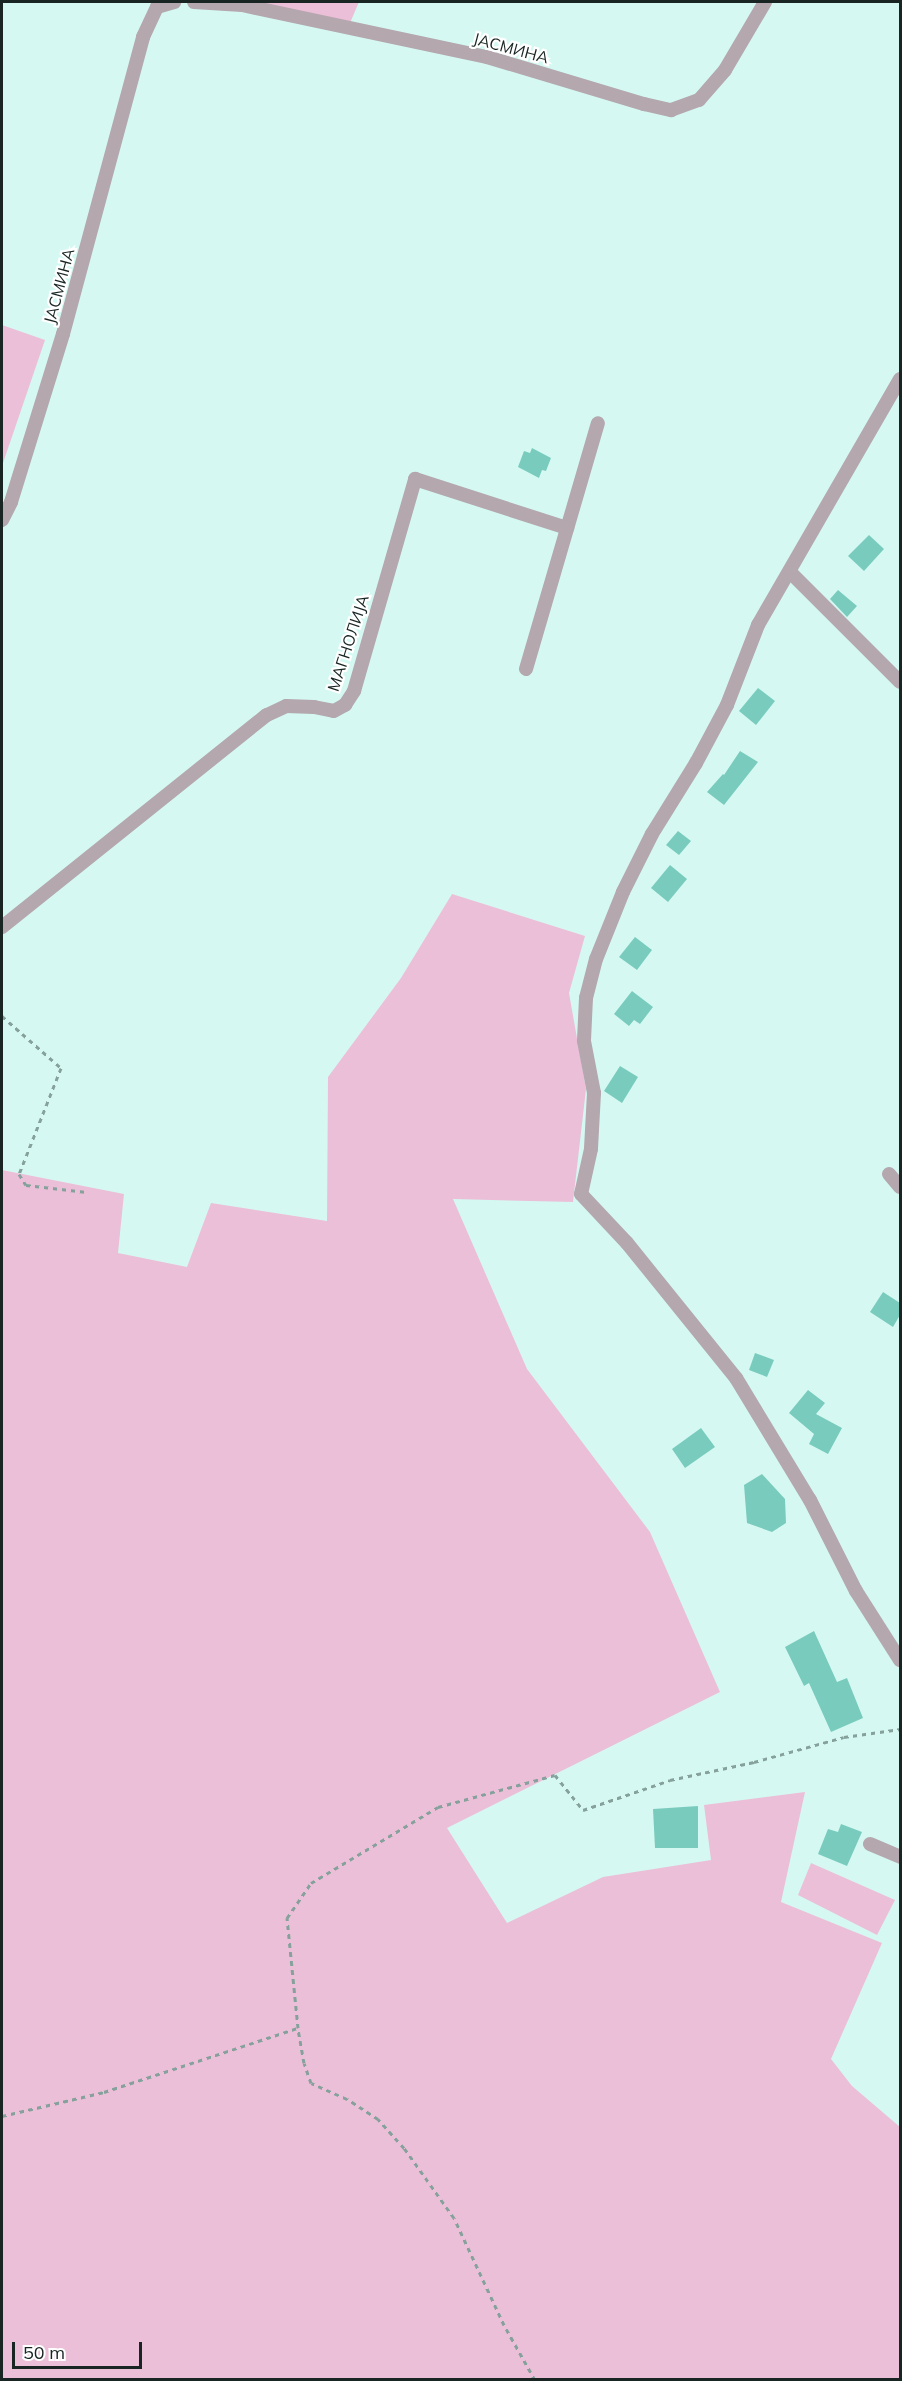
<!DOCTYPE html>
<meta charset="utf-8">
<style>
body{margin:0}
#map{position:relative;width:902px;height:2381px;overflow:hidden;background:#d5f9f2;font-family:Mulish,sans-serif}
div>[style]{position:absolute}
[style*='--x']{left:calc(var(--x)*1px);top:calc(var(--y)*1px);width:calc(var(--w)*1px);rotate:calc(var(--a)*1deg)}
.green>*{inset:0;background:#ecbfd8}
.building>*{inset:0;background:#79ccbd}
.path>*{height:3px;margin-top:-1.5px;transform-origin:0;background:repeating-linear-gradient(90deg,#86a19c 0 4.5px,transparent 0 9px)}
.minor>*{height:14px;margin:-7px;padding:0 7px;transform-origin:7px;border-radius:7px;background:#b4a7ae}
span{translate:-50% -50%;white-space:nowrap;text-align:center;line-height:1.15;-webkit-text-stroke:4.5px #fff;paint-order:stroke}
.street-label{font-size:16px;color:#182523}
.frame{position:absolute;inset:0;border:3px solid #182523;pointer-events:none}
.scale{position:absolute;left:12px;top:2342px;width:130px;height:27px;box-sizing:border-box;border:3px solid #182523;border-top:0;padding-left:8px;font-size:18px;line-height:21px;white-space:nowrap;color:#182523;-webkit-text-stroke:4px #fff;paint-order:stroke}
</style>
<div id="map">
<div class="green">
<i style="clip-path:polygon(227px 2px,359px 2px,350px 23px)"></i>
<i style="clip-path:polygon(2px 325px,45px 340px,2px 466px)"></i>
<i style="clip-path:polygon(452px 894px,585px 936px,569px 993px,586px 1089px,573px 1202px,453px 1199px,527px 1369px,650px 1532px,720px 1692px,447px 1828px,507px 1923px,603px 1877px,711px 1860px,704px 1805px,805px 1792px,781px 1902px,882px 1943px,831px 2059px,852px 2086px,900px 2127px,900px 2379px,2px 2379px,2px 1170px,124px 1194px,118px 1253px,187px 1267px,211px 1203px,327px 1221px,328px 1077px,401px 978px)"></i>
<i style="clip-path:polygon(811px 1863px,895px 1900px,877px 1935px,798px 1895px)"></i>
</div>
<div class="building">
<i style="clip-path:polygon(532px 448px,551px 458px,546px 471px,542px 470px,539px 478px,518px 467px,524px 451px,530px 453px)"></i>
<i style="clip-path:polygon(869px 535px,884px 549px,864px 571px,848px 556px)"></i>
<i style="clip-path:polygon(838px 590px,857px 606px,847px 617px,830px 599px)"></i>
<i style="clip-path:polygon(758px 688px,775px 701px,756px 725px,739px 711px)"></i>
<i style="clip-path:polygon(740px 751px,758px 762px,724px 805px,707px 792px,723px 774px,724px 775px)"></i>
<i style="clip-path:polygon(678px 831px,691px 841px,679px 855px,666px 845px)"></i>
<i style="clip-path:polygon(670px 865px,687px 879px,668px 902px,651px 888px)"></i>
<i style="clip-path:polygon(635px 937px,652px 950px,637px 970px,619px 957px)"></i>
<i style="clip-path:polygon(632px 991px,653px 1007px,640px 1024px,634px 1020px,629px 1026px,614px 1014px)"></i>
<i style="clip-path:polygon(620px 1066px,638px 1077px,622px 1103px,604px 1091px)"></i>
<i style="clip-path:polygon(883px 1292px,900px 1303px,900px 1315px,893px 1327px,870px 1312px)"></i>
<i style="clip-path:polygon(755px 1353px,774px 1360px,767px 1377px,749px 1370px)"></i>
<i style="clip-path:polygon(808px 1390px,825px 1403px,816px 1414px,842px 1428px,828px 1454px,809px 1444px,814px 1434px,789px 1413px)"></i>
<i style="clip-path:polygon(701px 1428px,715px 1447px,685px 1468px,672px 1449px)"></i>
<i style="clip-path:polygon(762px 1474px,785px 1499px,786px 1523px,772px 1532px,747px 1523px,744px 1485px)"></i>
<i style="clip-path:polygon(814px 1631px,837px 1682px,847px 1678px,863px 1718px,831px 1732px,809px 1683px,804px 1686px,785px 1647px)"></i>
<i style="clip-path:polygon(698px 1806px,698px 1848px,655px 1848px,653px 1809px)"></i>
<i style="clip-path:polygon(841px 1824px,862px 1832px,847px 1866px,818px 1854px,828px 1829px,838px 1832px)"></i>
</div>
<div class="path">
<i style="--x:2;--y:1016;--w:79;--a:41.4"></i>
<i style="--x:61;--y:1068;--w:114;--a:111.6"></i>
<i style="--x:19;--y:1174;--w:13;--a:58"></i>
<i style="--x:26;--y:1185;--w:61;--a:6.5"></i>
<i style="--x:2;--y:2116;--w:105;--a:-13.2"></i>
<i style="--x:104;--y:2092;--w:204;--a:-18.3"></i>
<i style="--x:535;--y:2380;--w:63;--a:-119.4"></i>
<i style="--x:504;--y:2325;--w:118;--a:-115"></i>
<i style="--x:454;--y:2218;--w:86;--a:-125.5"></i>
<i style="--x:404;--y:2148;--w:39;--a:-132"></i>
<i style="--x:378;--y:2119;--w:37;--a:-147"></i>
<i style="--x:347;--y:2099;--w:39;--a:-156"></i>
<i style="--x:311;--y:2083;--w:21;--a:-109"></i>
<i style="--x:304;--y:2063;--w:36;--a:-100"></i>
<i style="--x:298;--y:2028;--w:111;--a:-95.7"></i>
<i style="--x:287;--y:1918;--w:42;--a:-55.6"></i>
<i style="--x:311;--y:1883;--w:148;--a:-30.9"></i>
<i style="--x:438;--y:1807;--w:121;--a:-15.3"></i>
<i style="--x:555;--y:1775;--w:45;--a:51.3"></i>
<i style="--x:583;--y:1810;--w:92;--a:-19"></i>
<i style="--x:670;--y:1780;--w:86;--a:-12.1"></i>
<i style="--x:754;--y:1762;--w:93;--a:-15.5"></i>
<i style="--x:844;--y:1737;--w:57;--a:-8.1"></i>
</div>
<div class="minor">
<i style="--x:194;--y:2;--w:48;--a:3.6"></i>
<i style="--x:242;--y:5;--w:250;--a:12"></i>
<i style="--x:487;--y:57;--w:164;--a:16.7"></i>
<i style="--x:644;--y:104;--w:28;--a:13"></i>
<i style="--x:671;--y:110;--w:30;--a:-20"></i>
<i style="--x:699;--y:100;--w:40;--a:-49"></i>
<i style="--x:725;--y:70;--w:79;--a:-59.5"></i>
<i style="--x:900;--y:379;--w:284;--a:120"></i>
<i style="--x:758;--y:625;--w:86;--a:111.2"></i>
<i style="--x:727;--y:705;--w:66;--a:118.1"></i>
<i style="--x:696;--y:763;--w:84;--a:121.8"></i>
<i style="--x:652;--y:834;--w:65;--a:116.6"></i>
<i style="--x:623;--y:892;--w:72;--a:111.9"></i>
<i style="--x:596;--y:959;--w:40;--a:104.4"></i>
<i style="--x:586;--y:998;--w:43;--a:92.7"></i>
<i style="--x:584;--y:1041;--w:53;--a:79.1"></i>
<i style="--x:594;--y:1093;--w:56;--a:93.1"></i>
<i style="--x:591;--y:1149;--w:46;--a:102.5"></i>
<i style="--x:581;--y:1194;--w:67;--a:46.8"></i>
<i style="--x:627;--y:1243;--w:174;--a:51.1"></i>
<i style="--x:736;--y:1378;--w:143;--a:58.8"></i>
<i style="--x:810;--y:1500;--w:102;--a:63.2"></i>
<i style="--x:856;--y:1591;--w:82;--a:57.5"></i>
<i style="--x:2;--y:520;--w:20;--a:-63"></i>
<i style="--x:11;--y:502;--w:176;--a:-72.8"></i>
<i style="--x:63;--y:334;--w:308;--a:-74.9"></i>
<i style="--x:143;--y:37;--w:33;--a:-65"></i>
<i style="--x:157;--y:7;--w:18;--a:-16"></i>
<i style="--x:791;--y:573;--w:154;--a:45"></i>
<i style="--x:526;--y:669;--w:256;--a:-73.7"></i>
<i style="--x:2;--y:927;--w:339;--a:-38.7"></i>
<i style="--x:267;--y:715;--w:21;--a:-25"></i>
<i style="--x:286;--y:706;--w:28;--a:2"></i>
<i style="--x:314;--y:707;--w:20;--a:11"></i>
<i style="--x:334;--y:711;--w:13;--a:-29"></i>
<i style="--x:345;--y:705;--w:17;--a:-57"></i>
<i style="--x:354;--y:691;--w:221;--a:-73.9"></i>
<i style="--x:415;--y:479;--w:160;--a:17.9"></i>
<i style="--x:889;--y:1174;--w:17;--a:50"></i>
<i style="--x:870;--y:1844;--w:33;--a:23"></i>
</div>
<div class="street-label">
<span style="left:511px;top:48px;rotate:15deg">ЈАСМИНА</span>
<span style="left:59px;top:286px;rotate:-75deg">ЈАСМИНА</span>
<span style="left:348px;top:643px;rotate:-72deg">МАГНОЛИЈА</span>
</div>
<div class="frame"></div>
<div class="scale">50 m</div>
</div>
